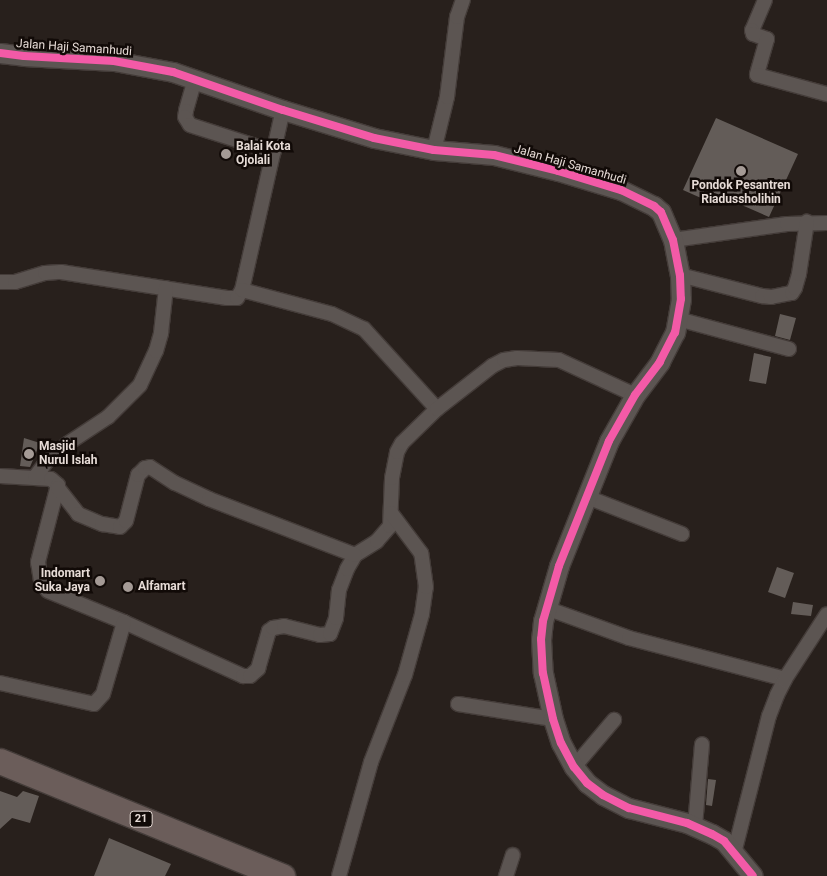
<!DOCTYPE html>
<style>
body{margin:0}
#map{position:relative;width:827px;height:876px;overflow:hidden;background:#28201c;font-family:Roboto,sans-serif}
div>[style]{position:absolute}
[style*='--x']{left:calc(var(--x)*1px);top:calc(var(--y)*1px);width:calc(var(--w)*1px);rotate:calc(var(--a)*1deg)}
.building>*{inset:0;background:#635c58}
.roads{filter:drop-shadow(1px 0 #443c39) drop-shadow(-1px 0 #443c39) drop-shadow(0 1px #443c39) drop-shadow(0 -1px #443c39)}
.street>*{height:14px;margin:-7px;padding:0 7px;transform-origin:7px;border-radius:7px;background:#5c5552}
.secondary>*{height:19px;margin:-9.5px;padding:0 9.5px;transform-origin:9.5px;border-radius:9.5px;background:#5c5552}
.highway>*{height:25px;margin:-12.5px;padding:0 12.5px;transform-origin:12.5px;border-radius:12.5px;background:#6b5d5a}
.cycleway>*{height:8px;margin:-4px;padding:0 4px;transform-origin:4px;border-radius:4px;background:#f35aa7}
.dots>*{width:14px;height:14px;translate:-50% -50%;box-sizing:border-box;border:2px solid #110a07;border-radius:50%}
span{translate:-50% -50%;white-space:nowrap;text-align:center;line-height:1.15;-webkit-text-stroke:5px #110a07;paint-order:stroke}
.shield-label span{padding:1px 4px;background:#110a07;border:1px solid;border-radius:4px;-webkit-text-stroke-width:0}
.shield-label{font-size:11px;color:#e6dbd6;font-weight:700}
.street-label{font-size:12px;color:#e6dbd6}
.poi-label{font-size:12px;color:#e6dbd6;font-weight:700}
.left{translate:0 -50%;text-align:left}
.right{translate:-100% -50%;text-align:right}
</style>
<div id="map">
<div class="building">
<i style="clip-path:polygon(716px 118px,798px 154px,769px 217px,705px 189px,701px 198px,683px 190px)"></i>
<i style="clip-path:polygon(780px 314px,796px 318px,790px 340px,775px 336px)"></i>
<i style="clip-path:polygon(754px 353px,771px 357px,766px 384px,749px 381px)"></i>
<i style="clip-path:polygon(24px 438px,40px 443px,30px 467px,20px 466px)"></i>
<i style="clip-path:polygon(777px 567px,794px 573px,785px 598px,768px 592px)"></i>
<i style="clip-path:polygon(793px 602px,813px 605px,811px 616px,791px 614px)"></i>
<i style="clip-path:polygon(708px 779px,716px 780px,712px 806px,706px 805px)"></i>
<i style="clip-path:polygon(0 791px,17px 797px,23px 791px,39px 796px,30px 823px,12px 818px,0 829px)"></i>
<i style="clip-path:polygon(109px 838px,171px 864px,165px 876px,94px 876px)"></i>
</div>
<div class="roads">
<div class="street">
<i style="--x:765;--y:0;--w:33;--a:113"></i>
<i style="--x:752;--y:30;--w:4;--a:76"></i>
<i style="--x:753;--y:34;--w:15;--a:20"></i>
<i style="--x:767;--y:39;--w:37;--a:106"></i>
<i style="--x:757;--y:75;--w:73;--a:15.2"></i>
<i style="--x:195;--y:79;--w:33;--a:106"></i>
<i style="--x:186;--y:111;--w:6;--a:99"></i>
<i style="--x:185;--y:117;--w:9;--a:58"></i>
<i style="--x:190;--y:125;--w:88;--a:17.8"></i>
<i style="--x:434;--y:150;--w:55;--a:-76.2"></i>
<i style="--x:447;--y:97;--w:81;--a:-82.9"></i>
<i style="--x:457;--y:17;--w:18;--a:-71"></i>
<i style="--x:673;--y:240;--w:115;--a:-8"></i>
<i style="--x:787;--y:224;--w:40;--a:-1.4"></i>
<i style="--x:680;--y:275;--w:85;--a:14.4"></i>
<i style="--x:762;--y:296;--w:9;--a:6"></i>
<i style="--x:771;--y:297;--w:21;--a:-11"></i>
<i style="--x:792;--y:293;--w:6;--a:-59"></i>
<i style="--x:795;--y:288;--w:15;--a:-74"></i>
<i style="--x:799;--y:274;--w:53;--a:-81.3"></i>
<i style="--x:0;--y:282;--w:15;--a:0"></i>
<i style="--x:15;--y:282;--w:31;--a:-17"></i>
<i style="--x:45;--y:273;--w:16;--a:-4"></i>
<i style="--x:61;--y:272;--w:168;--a:8.9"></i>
<i style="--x:227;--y:298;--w:10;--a:0"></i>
<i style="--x:237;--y:298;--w:9;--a:-58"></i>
<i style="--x:242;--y:290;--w:185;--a:-77.2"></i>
<i style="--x:242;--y:290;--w:93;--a:14.9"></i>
<i style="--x:332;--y:314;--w:35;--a:25"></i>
<i style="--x:364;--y:329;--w:108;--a:47.6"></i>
<i style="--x:678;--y:319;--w:115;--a:15.1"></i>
<i style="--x:0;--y:476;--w:51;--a:3.4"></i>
<i style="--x:51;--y:479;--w:9;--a:41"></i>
<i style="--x:58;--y:485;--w:80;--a:104.6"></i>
<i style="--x:38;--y:562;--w:20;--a:81"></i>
<i style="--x:41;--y:582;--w:11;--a:52"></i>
<i style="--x:48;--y:591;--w:82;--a:22.2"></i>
<i style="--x:124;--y:622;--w:131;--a:24.4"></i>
<i style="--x:243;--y:676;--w:7;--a:0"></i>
<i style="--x:250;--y:676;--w:11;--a:-41"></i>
<i style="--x:258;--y:669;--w:40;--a:-74"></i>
<i style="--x:269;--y:631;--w:5;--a:-37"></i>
<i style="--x:273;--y:628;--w:11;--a:-10"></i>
<i style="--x:284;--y:626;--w:37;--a:14"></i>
<i style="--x:320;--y:635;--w:10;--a:-6"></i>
<i style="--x:330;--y:634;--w:17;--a:-69"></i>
<i style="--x:336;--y:618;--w:28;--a:-84"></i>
<i style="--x:339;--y:590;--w:22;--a:-69"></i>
<i style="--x:347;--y:569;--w:16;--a:-60"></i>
<i style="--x:355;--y:555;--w:26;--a:-32"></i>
<i style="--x:377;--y:541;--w:20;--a:-49"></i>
<i style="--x:390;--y:526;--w:48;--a:-87.6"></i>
<i style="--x:392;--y:478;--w:26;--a:-79"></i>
<i style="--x:397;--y:452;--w:10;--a:-61"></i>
<i style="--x:402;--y:443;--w:49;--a:-44.2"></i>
<i style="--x:437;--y:409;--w:70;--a:-38"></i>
<i style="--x:492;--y:366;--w:13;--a:-27"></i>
<i style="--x:504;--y:360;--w:13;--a:-9"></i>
<i style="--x:517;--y:358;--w:42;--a:2.7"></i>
<i style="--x:559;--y:360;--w:84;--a:24.7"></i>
<i style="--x:35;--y:477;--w:20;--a:-53"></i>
<i style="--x:47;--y:461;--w:26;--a:-40"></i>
<i style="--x:67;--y:444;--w:49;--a:-33.4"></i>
<i style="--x:108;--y:417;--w:45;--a:-45"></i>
<i style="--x:140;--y:385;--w:38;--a:-65"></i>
<i style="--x:156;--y:351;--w:19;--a:-74"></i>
<i style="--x:161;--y:333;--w:45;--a:-83.7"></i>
<i style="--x:58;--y:488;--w:33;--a:52"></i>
<i style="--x:78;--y:514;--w:26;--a:23"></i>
<i style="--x:102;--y:524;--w:18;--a:9"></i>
<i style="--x:120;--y:527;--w:8;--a:-45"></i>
<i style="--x:126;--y:521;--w:48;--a:-75.4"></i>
<i style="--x:138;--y:475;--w:10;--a:-45"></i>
<i style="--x:145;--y:468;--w:5;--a:-11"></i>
<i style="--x:150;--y:467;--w:30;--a:33"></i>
<i style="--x:175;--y:483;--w:38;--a:25"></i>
<i style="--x:209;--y:499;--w:156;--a:21"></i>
<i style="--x:587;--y:497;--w:102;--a:21.3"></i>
<i style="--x:546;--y:608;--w:88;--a:19.9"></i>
<i style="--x:629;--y:638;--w:161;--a:14.7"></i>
<i style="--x:0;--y:683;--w:96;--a:12.6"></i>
<i style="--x:94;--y:704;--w:13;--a:-48"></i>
<i style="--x:103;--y:694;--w:75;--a:-73.7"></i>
<i style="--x:458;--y:704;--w:96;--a:9"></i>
<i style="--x:574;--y:767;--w:62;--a:-49.6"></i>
<i style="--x:695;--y:826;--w:82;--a:-85.1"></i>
<i style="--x:734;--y:853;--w:141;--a:-75.7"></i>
<i style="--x:769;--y:716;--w:22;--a:-69"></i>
<i style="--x:777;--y:695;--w:18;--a:-63"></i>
<i style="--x:785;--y:679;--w:77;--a:-57.1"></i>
<i style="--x:339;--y:876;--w:118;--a:-74.3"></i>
<i style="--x:371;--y:762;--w:93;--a:-68.7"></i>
<i style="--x:405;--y:675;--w:63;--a:-74.4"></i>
<i style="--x:422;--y:614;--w:27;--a:-82"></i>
<i style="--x:426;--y:587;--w:34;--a:-98"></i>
<i style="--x:421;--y:553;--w:50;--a:-126.9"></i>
<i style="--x:506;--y:876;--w:22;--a:-72"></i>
</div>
<div class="secondary">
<i style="--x:0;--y:53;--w:24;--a:7"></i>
<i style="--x:24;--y:56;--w:90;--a:3.2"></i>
<i style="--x:114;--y:61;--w:60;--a:10.6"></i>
<i style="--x:173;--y:72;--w:116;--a:19.1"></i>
<i style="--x:283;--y:110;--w:95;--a:17.1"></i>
<i style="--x:374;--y:138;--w:61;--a:11.3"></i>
<i style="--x:434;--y:150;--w:60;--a:4.8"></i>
<i style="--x:494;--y:155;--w:66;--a:14"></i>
<i style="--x:558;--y:171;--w:66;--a:16.8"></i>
<i style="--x:621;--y:190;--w:37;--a:26"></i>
<i style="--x:654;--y:206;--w:9;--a:41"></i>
<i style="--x:661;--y:212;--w:30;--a:67"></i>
<i style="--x:673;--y:240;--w:36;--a:79"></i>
<i style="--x:680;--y:275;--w:24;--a:88"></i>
<i style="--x:681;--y:299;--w:34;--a:100"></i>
<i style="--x:675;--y:332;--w:34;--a:117"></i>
<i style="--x:660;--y:362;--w:41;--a:127.1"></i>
<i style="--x:635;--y:395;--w:53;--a:119.5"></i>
<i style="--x:609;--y:441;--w:135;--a:111.8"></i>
<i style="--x:559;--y:566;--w:57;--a:106.2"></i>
<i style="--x:543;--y:621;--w:18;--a:96"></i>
<i style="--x:541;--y:639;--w:34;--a:87"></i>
<i style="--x:543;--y:673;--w:47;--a:77.7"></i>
<i style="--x:553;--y:719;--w:25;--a:72"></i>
<i style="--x:561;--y:743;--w:27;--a:62"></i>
<i style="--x:574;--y:767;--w:21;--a:51"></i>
<i style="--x:587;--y:783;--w:20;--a:37"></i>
<i style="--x:603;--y:795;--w:29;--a:27"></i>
<i style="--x:629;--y:808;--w:60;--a:14.5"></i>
<i style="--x:687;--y:823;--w:27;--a:24"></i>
<i style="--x:712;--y:834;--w:14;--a:30"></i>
<i style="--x:724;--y:841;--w:45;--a:50.4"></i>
</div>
<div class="highway">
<i style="--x:0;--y:761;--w:305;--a:22.2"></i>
</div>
</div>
<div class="cycleway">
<i style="--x:0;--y:53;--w:24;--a:7"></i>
<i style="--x:24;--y:56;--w:90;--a:3.2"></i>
<i style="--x:114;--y:61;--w:60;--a:10.6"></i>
<i style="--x:173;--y:72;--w:116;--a:19.1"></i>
<i style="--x:283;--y:110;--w:95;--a:17.1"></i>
<i style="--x:374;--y:138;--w:61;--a:11.3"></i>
<i style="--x:434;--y:150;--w:60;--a:4.8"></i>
<i style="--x:494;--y:155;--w:66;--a:14"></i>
<i style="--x:558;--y:171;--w:66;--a:16.8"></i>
<i style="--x:621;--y:190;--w:37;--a:26"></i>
<i style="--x:654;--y:206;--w:9;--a:41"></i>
<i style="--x:661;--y:212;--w:30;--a:67"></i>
<i style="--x:673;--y:240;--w:36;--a:79"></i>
<i style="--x:680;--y:275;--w:24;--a:88"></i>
<i style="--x:681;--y:299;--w:34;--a:100"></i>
<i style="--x:675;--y:332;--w:34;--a:117"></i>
<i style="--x:660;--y:362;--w:41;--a:127.1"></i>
<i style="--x:635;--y:395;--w:53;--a:119.5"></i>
<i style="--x:609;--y:441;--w:135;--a:111.8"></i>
<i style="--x:559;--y:566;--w:57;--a:106.2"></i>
<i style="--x:543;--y:621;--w:18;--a:96"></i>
<i style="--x:541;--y:639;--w:34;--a:87"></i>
<i style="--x:543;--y:673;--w:47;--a:77.7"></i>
<i style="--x:553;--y:719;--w:25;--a:72"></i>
<i style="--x:561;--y:743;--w:27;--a:62"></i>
<i style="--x:574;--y:767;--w:21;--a:51"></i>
<i style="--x:587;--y:783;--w:20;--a:37"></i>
<i style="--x:603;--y:795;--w:29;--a:27"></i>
<i style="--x:629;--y:808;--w:60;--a:14.5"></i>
<i style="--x:687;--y:823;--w:27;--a:24"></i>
<i style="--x:712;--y:834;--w:14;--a:30"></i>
<i style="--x:724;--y:841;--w:45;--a:50.4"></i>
</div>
<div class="dots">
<i style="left:226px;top:154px;background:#a49a95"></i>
<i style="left:741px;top:171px;background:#a49a95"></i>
<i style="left:29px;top:454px;background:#a49a95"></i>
<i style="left:100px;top:581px;background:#a49a95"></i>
<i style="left:128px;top:587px;background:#a49a95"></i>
</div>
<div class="shield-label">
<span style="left:141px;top:819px">21</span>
</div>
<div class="street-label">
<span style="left:74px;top:48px;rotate:4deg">Jalan Haji Samanhudi</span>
<span style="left:570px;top:165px;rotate:16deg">Jalan Haji Samanhudi</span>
</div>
<div class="poi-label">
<span class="left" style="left:236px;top:154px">Balai Kota<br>Ojolali</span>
<span style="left:741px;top:193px">Pondok Pesantren<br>Riadussholihin</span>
<span class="left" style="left:39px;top:454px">Masjid<br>Nurul Islah</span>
<span class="right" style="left:90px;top:581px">Indomart<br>Suka Jaya</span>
<span class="left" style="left:138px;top:587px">Alfamart</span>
</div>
</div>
